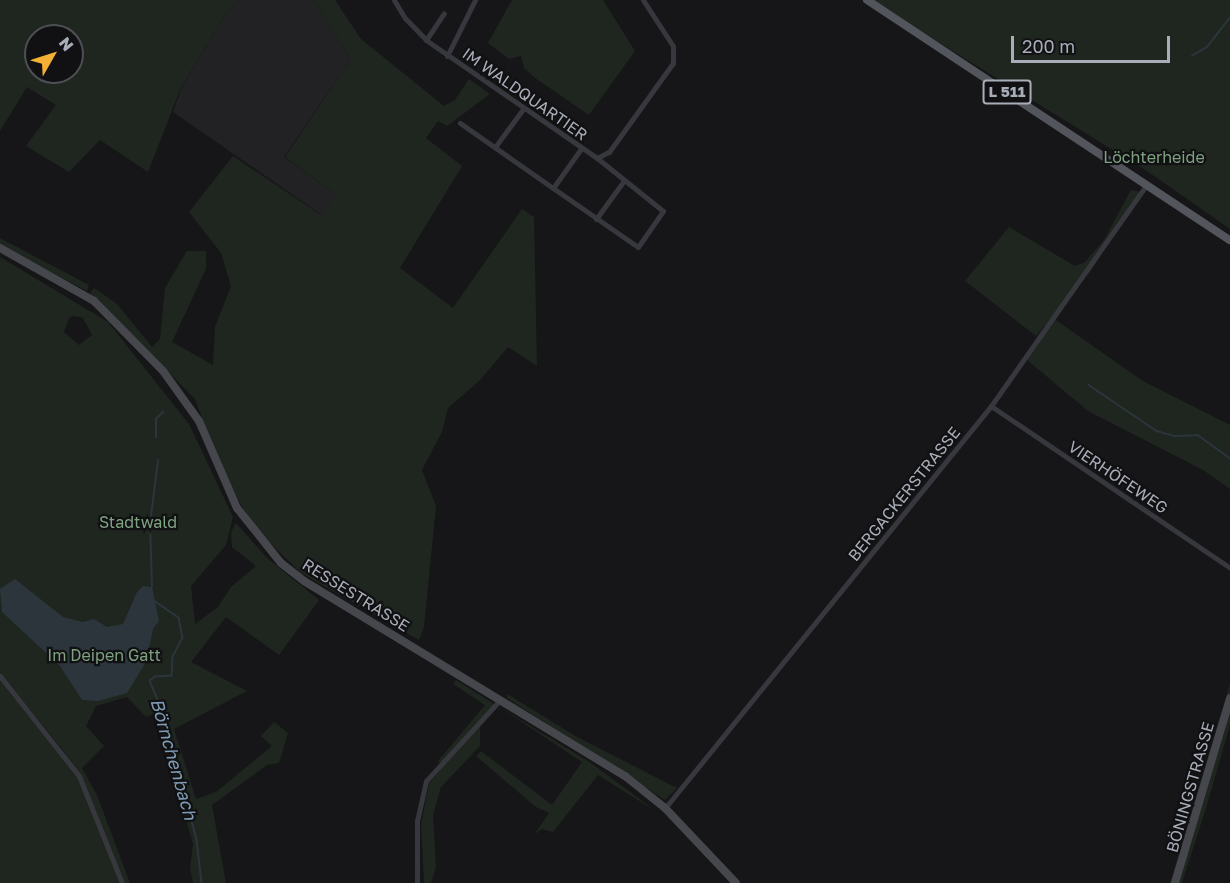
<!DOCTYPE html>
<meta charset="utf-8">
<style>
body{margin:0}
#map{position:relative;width:1230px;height:883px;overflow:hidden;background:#161618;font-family:"Golos Text",sans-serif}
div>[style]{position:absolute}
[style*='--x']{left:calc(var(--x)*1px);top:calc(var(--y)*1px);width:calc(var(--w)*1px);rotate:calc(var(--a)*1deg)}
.built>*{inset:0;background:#222225}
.green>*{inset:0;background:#1e261f}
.water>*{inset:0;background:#2c353c}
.stream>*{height:1.5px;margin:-0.75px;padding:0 0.75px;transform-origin:0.75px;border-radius:0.75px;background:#2c353c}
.minor>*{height:5px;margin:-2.5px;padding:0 2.5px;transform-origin:2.5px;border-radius:2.5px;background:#37383d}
.secondary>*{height:8px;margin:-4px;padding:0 4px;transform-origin:4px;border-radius:4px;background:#45474d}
.primary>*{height:8px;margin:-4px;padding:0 4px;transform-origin:4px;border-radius:4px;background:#53555c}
span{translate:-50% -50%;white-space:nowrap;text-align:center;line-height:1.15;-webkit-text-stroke:4.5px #111113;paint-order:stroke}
.shield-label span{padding:2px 4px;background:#111113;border:2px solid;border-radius:4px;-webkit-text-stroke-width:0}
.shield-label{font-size:15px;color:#a8adb8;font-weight:700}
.street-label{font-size:16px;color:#a8adb8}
.park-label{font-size:16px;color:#7fa381}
.water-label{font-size:18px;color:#7f9bb3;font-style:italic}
.north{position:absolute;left:24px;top:24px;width:60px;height:60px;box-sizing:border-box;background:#111113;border:2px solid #4d4f55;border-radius:50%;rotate:51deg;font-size:16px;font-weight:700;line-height:24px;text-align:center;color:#a8adb8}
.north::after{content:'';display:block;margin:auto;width:21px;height:27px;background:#f2b134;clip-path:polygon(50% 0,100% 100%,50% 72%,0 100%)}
.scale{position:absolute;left:1011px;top:36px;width:159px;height:27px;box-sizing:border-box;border:3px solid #a8adb8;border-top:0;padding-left:8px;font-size:18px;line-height:21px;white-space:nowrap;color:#a8adb8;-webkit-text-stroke:4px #111113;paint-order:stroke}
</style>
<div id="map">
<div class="built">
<i style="clip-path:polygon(239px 0,314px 0,351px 59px,284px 157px,337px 195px,322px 215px,173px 112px,181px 89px,225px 14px)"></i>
</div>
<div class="green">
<i style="clip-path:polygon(evenodd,0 0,239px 0,225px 14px,180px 90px,148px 172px,100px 140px,69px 172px,26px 146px,56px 105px,27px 87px,0 131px,0 0,36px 36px,72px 36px,72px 72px,36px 72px,36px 36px)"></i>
<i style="clip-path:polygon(314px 0,335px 0,361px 39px,444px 106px,455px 100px,469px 79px,490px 94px,447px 126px,438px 121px,426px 138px,462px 166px,400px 268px,453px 308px,522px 209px,534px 217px,537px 366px,508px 347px,480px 380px,448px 408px,442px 432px,422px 470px,436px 506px,424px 627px,419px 640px,301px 573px,266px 539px,244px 510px,221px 468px,195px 399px,90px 293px,94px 288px,117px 304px,152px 347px,160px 339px,165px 288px,187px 251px,206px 251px,206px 269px,172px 342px,213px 365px,215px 327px,231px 286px,221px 253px,189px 212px,233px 156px,321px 215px,337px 195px,285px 157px,351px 59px)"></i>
<i style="clip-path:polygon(512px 0,603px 0,635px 51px,589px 115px,535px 78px,524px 68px,521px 56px,509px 59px,488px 43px)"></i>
<i style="clip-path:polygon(870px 0,1230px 0,1230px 229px,1147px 171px)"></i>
<i style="clip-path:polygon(1131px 190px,1141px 192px,1090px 272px,1036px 336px,965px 281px,1009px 227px,1075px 266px,1085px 262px,1104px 240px)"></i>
<i style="clip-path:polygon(0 238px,89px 285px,87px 291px,6px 249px,0 245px)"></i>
<i style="clip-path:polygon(evenodd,0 257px,108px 322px,189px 424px,233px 517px,226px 545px,191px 586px,195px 624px,218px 607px,231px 587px,256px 566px,232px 547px,231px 532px,236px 523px,267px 558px,319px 600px,279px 655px,226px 617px,191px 662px,247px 691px,174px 729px,196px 799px,216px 792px,272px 746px,261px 736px,274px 722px,288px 733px,279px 763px,267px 765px,212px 805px,226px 883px,193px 883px,190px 868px,193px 844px,156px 713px,146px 717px,127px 697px,96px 706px,86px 726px,104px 746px,82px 768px,97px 795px,130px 883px,0 883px,0 678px,71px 760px,0 673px,0 257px,74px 316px,83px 318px,92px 335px,79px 345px,64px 332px,69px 318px,74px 316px)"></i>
<i style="clip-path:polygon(1053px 318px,1143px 381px,1230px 425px,1230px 489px,1203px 470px,1088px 411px,1026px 359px)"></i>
<i style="clip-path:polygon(456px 680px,494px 704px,480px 722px,480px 746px,441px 787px,433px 815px,436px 867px,431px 883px,424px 883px,421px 824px,429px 784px,443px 767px,438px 761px,485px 705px,453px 684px)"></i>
<i style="clip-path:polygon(1230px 684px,1230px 725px,1207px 805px,1182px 883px,1170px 883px)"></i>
<i style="clip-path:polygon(507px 694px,577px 737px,677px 788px,665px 800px,507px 698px)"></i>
<i style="clip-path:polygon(501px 708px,591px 763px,657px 812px,598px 775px,553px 832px,542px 829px,534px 835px,549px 813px,536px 807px,476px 756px,481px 751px,552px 805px,582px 762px)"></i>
</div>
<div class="water">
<i style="clip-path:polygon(15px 579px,63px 617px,83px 622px,94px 619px,107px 627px,123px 624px,137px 592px,143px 586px,152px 587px,159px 621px,153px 629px,146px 662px,127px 693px,98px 701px,82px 700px,60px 666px,2px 612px,0 589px)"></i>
</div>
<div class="stream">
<i style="--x:1192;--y:56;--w:17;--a:-31"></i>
<i style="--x:1207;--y:47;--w:37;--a:-52"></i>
<i style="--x:1089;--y:385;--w:82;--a:34.1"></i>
<i style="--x:1157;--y:431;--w:19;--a:16"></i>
<i style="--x:1175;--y:436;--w:23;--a:-2"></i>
<i style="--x:1198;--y:435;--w:39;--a:36"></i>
<i style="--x:156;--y:438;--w:19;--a:-90"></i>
<i style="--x:156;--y:419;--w:10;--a:-45"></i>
<i style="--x:152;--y:587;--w:63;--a:-91.8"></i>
<i style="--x:150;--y:524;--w:64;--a:-82.8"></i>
<i style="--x:152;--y:599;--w:33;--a:35"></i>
<i style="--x:179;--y:618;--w:20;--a:79"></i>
<i style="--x:183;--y:638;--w:21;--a:118"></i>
<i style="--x:173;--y:657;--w:19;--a:93"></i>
<i style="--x:172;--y:676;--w:17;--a:177"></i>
<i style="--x:155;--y:677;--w:6;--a:141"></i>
<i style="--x:150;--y:681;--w:33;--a:67"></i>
<i style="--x:163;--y:711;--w:133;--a:75.2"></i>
<i style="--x:197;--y:840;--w:43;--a:83.4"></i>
</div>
<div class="minor">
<i style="--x:394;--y:0;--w:21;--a:59"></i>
<i style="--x:405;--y:18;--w:30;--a:46"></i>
<i style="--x:426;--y:40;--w:208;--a:34.6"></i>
<i style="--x:597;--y:158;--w:13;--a:-27"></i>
<i style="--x:609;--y:152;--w:110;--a:-54.3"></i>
<i style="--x:673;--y:63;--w:17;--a:-90"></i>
<i style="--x:673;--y:46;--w:55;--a:-123.1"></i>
<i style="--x:426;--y:40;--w:32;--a:-56"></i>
<i style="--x:447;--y:56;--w:63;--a:-63.4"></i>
<i style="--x:460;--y:123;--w:113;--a:35"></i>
<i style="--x:553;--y:188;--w:47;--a:-54.6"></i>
<i style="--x:495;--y:147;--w:47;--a:-53.6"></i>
<i style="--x:553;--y:188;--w:103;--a:34.8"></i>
<i style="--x:638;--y:247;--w:44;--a:-55.2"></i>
<i style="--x:663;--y:211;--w:85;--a:-141.2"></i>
<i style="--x:596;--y:219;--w:46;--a:-53.9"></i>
<i style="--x:991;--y:406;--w:289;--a:34.1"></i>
<i style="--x:0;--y:676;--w:127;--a:51.7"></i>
<i style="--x:79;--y:776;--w:115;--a:68.1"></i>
<i style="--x:665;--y:808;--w:518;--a:-50.96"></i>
<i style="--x:991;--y:406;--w:271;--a:-54.9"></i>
<i style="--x:417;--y:883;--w:62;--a:-90"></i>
<i style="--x:417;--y:821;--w:41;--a:-77.3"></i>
<i style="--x:426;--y:781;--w:110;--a:-47.6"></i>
</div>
<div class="secondary">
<i style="--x:0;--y:248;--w:108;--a:29.4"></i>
<i style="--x:94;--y:301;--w:98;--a:45.4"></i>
<i style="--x:163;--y:371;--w:62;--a:54.2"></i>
<i style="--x:199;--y:421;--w:95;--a:66.4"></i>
<i style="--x:237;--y:508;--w:70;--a:51.3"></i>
<i style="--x:281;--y:563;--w:29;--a:38"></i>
<i style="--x:304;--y:581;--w:376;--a:31.3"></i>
<i style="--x:625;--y:776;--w:51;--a:38.7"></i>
<i style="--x:665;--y:808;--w:103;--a:46.6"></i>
<i style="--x:1175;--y:883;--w:193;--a:-73.4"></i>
</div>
<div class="primary">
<i style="--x:867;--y:0;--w:435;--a:33.5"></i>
</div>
<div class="shield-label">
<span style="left:1007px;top:92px">L 511</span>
</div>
<div class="street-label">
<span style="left:525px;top:94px;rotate:35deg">IM WALDQUARTIER</span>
<span style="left:1118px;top:477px;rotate:34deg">VIERHÖFEWEG</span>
<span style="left:904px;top:494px;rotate:-51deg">BERGACKERSTRASSE</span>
<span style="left:356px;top:595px;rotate:32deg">RESSESTRASSE</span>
<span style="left:1190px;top:787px;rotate:-74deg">BÖNINGSTRASSE</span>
</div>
<div class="park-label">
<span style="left:1154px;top:157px">Löchterheide</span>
<span style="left:138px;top:522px">Stadtwald</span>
<span style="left:104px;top:655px">Im Deipen Gatt</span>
</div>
<div class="water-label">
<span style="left:174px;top:759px;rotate:74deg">Börnchenbach</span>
</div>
<div class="north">N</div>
<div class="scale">200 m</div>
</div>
